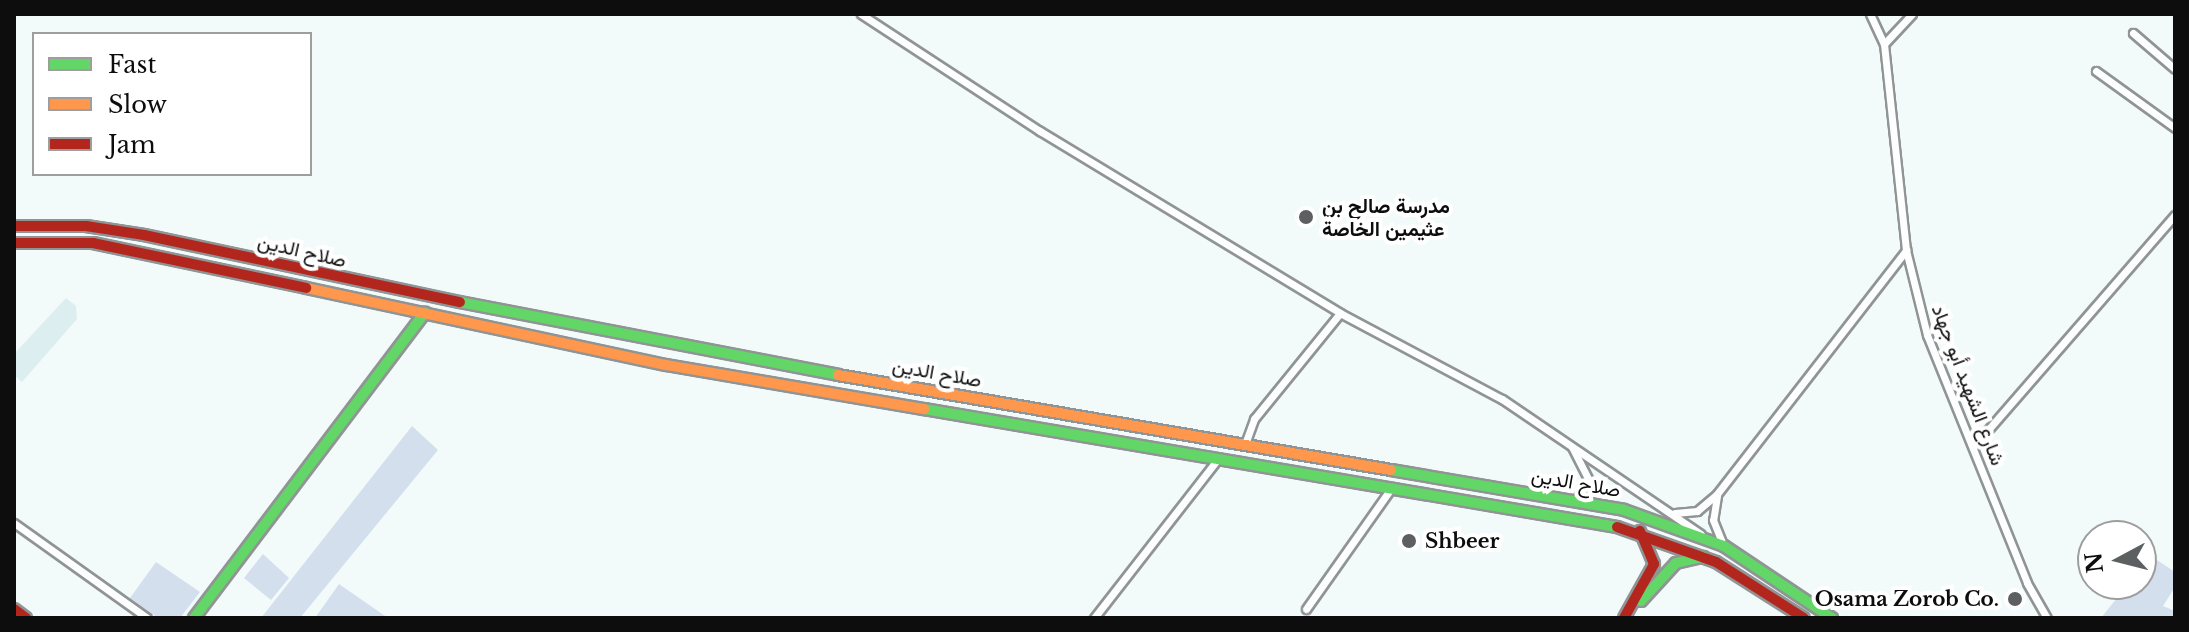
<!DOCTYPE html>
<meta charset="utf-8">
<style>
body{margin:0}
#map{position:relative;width:2189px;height:632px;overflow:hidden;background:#f2fafa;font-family:"Libre Baskerville",Vazirmatn,serif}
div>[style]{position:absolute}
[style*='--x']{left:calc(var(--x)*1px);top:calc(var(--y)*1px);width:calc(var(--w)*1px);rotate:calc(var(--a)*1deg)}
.farmland>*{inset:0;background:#dceef0}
.green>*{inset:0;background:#d4dfee}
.roads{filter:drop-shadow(2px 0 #909494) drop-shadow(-2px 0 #909494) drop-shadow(0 2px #909494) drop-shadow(0 -2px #909494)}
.street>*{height:7px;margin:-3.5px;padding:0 3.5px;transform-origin:3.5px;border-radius:3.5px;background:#fdfefe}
.fast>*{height:10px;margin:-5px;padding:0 5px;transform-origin:5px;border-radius:5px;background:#63d668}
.slow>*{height:10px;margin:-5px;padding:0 5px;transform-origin:5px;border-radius:5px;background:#ff974d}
.jam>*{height:10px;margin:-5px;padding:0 5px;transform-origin:5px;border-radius:5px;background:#b3261e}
.dots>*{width:22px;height:22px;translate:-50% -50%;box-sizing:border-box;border:4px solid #fff;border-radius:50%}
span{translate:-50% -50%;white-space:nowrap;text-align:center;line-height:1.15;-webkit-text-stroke:8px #fff;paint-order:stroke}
.poi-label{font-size:20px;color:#0d0d0d;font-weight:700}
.left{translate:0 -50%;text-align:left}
.right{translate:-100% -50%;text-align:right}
.street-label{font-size:20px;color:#0d0d0d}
.frame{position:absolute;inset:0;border:16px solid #0d0d0d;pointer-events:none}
.legend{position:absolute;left:32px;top:32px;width:280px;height:144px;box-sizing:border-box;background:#fff;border:2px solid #9e9e9e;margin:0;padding:10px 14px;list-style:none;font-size:24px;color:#0d0d0d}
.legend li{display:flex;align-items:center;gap:16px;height:40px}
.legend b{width:40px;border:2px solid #9e9e9e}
.north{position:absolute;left:2077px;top:520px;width:80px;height:80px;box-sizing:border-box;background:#fff;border:2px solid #9e9e9e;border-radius:50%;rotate:263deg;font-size:22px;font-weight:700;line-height:32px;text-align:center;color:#0d0d0d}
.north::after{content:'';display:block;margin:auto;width:28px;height:36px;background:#5d6060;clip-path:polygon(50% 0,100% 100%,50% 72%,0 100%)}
</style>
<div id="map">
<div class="farmland">
<i style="clip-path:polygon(66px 298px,76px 306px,77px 319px,22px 382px,14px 375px,14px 354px)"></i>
</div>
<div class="green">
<i style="clip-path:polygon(412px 426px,438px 450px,300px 618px,261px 618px)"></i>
<i style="clip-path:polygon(263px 554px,289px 578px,271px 600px,244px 578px)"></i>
<i style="clip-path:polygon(2151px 556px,2175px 572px,2175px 587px,2163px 606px,2175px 611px,2175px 618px,2101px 618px,2128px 584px,2141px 584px,2141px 568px)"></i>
<i style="clip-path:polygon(156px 562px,200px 592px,180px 618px,158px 618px,130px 598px)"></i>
<i style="clip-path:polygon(339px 584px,388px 618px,315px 618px)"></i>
</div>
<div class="roads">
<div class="street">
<i style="--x:861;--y:14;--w:214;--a:33.2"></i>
<i style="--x:1040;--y:131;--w:351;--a:31.2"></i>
<i style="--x:1340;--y:313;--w:183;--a:28"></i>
<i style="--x:1502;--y:399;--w:240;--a:34.2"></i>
<i style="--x:1870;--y:14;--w:33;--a:65"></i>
<i style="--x:1884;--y:44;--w:207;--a:83.9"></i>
<i style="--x:1906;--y:250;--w:88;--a:76.1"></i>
<i style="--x:1927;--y:335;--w:267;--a:68"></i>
<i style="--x:2027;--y:583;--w:40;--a:60.3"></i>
<i style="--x:2133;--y:33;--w:55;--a:40.6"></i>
<i style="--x:1884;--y:44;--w:41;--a:-47"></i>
<i style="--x:2096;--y:71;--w:97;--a:35.8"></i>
<i style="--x:1245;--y:444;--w:27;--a:-70"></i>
<i style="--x:1254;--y:419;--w:136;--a:-50.9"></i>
<i style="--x:1974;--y:446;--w:306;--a:-49"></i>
<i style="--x:1572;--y:447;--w:38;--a:63"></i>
<i style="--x:1589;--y:481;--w:24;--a:126"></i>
<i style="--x:1717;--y:496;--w:24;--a:99"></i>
<i style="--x:1713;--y:520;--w:27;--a:68"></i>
<i style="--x:1675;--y:513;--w:22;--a:-5"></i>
<i style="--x:1697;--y:511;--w:26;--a:-40"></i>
<i style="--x:1717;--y:494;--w:309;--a:-52.2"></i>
<i style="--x:14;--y:523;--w:163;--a:35.5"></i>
<i style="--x:1306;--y:609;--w:149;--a:-54.8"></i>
<i style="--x:1094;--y:618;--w:202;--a:-52.1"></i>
</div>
<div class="fast">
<i style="--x:460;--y:302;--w:385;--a:10.9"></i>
<i style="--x:924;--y:409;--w:703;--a:9.66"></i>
<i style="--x:1391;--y:470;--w:236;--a:9.7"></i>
<i style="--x:1624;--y:510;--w:106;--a:19.8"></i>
<i style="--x:1724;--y:546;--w:130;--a:33.7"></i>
<i style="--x:1641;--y:601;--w:52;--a:-47.4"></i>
<i style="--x:1676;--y:563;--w:28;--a:-13"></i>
<i style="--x:194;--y:618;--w:383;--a:-52.9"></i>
</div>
<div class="slow">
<i style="--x:306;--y:288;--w:368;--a:12.1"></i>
<i style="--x:666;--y:365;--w:262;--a:9.7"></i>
<i style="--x:838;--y:375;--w:561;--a:9.75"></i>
</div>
<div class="jam">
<i style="--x:14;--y:226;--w:72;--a:0"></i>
<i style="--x:86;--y:226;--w:59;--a:8.8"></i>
<i style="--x:144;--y:235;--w:323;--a:12"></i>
<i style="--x:14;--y:243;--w:79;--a:0"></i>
<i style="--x:93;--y:243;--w:218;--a:11.9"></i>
<i style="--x:1617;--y:527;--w:105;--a:19.5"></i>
<i style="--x:1716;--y:562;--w:104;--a:32.5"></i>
<i style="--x:14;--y:609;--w:15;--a:37"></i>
<i style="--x:1624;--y:618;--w:62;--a:-60.9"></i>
<i style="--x:1654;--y:564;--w:36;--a:-113"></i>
</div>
</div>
<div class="dots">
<i style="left:1306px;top:217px;background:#5d6060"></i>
<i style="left:1409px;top:541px;background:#5d6060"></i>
<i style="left:2015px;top:599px;background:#5d6060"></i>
</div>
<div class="poi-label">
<span class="left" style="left:1322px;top:218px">مدرسة صالح بن<br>عثيمين الخاصة</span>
<span class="left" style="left:1425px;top:541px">Shbeer</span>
<span class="right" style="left:1999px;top:599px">Osama Zorob Co.</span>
</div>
<div class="street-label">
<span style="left:302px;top:251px;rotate:13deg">صلاح الدين</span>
<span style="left:937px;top:373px;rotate:10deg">صلاح الدين</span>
<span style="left:1968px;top:385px;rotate:69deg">شارع الشهيد أبو جهاد</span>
<span style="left:1576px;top:483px;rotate:10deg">صلاح الدين</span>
</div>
<div class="frame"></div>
<ul class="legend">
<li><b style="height:10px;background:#63d668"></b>Fast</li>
<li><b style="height:10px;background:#ff974d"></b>Slow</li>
<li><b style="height:10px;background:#b3261e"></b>Jam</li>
</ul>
<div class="north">N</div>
</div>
